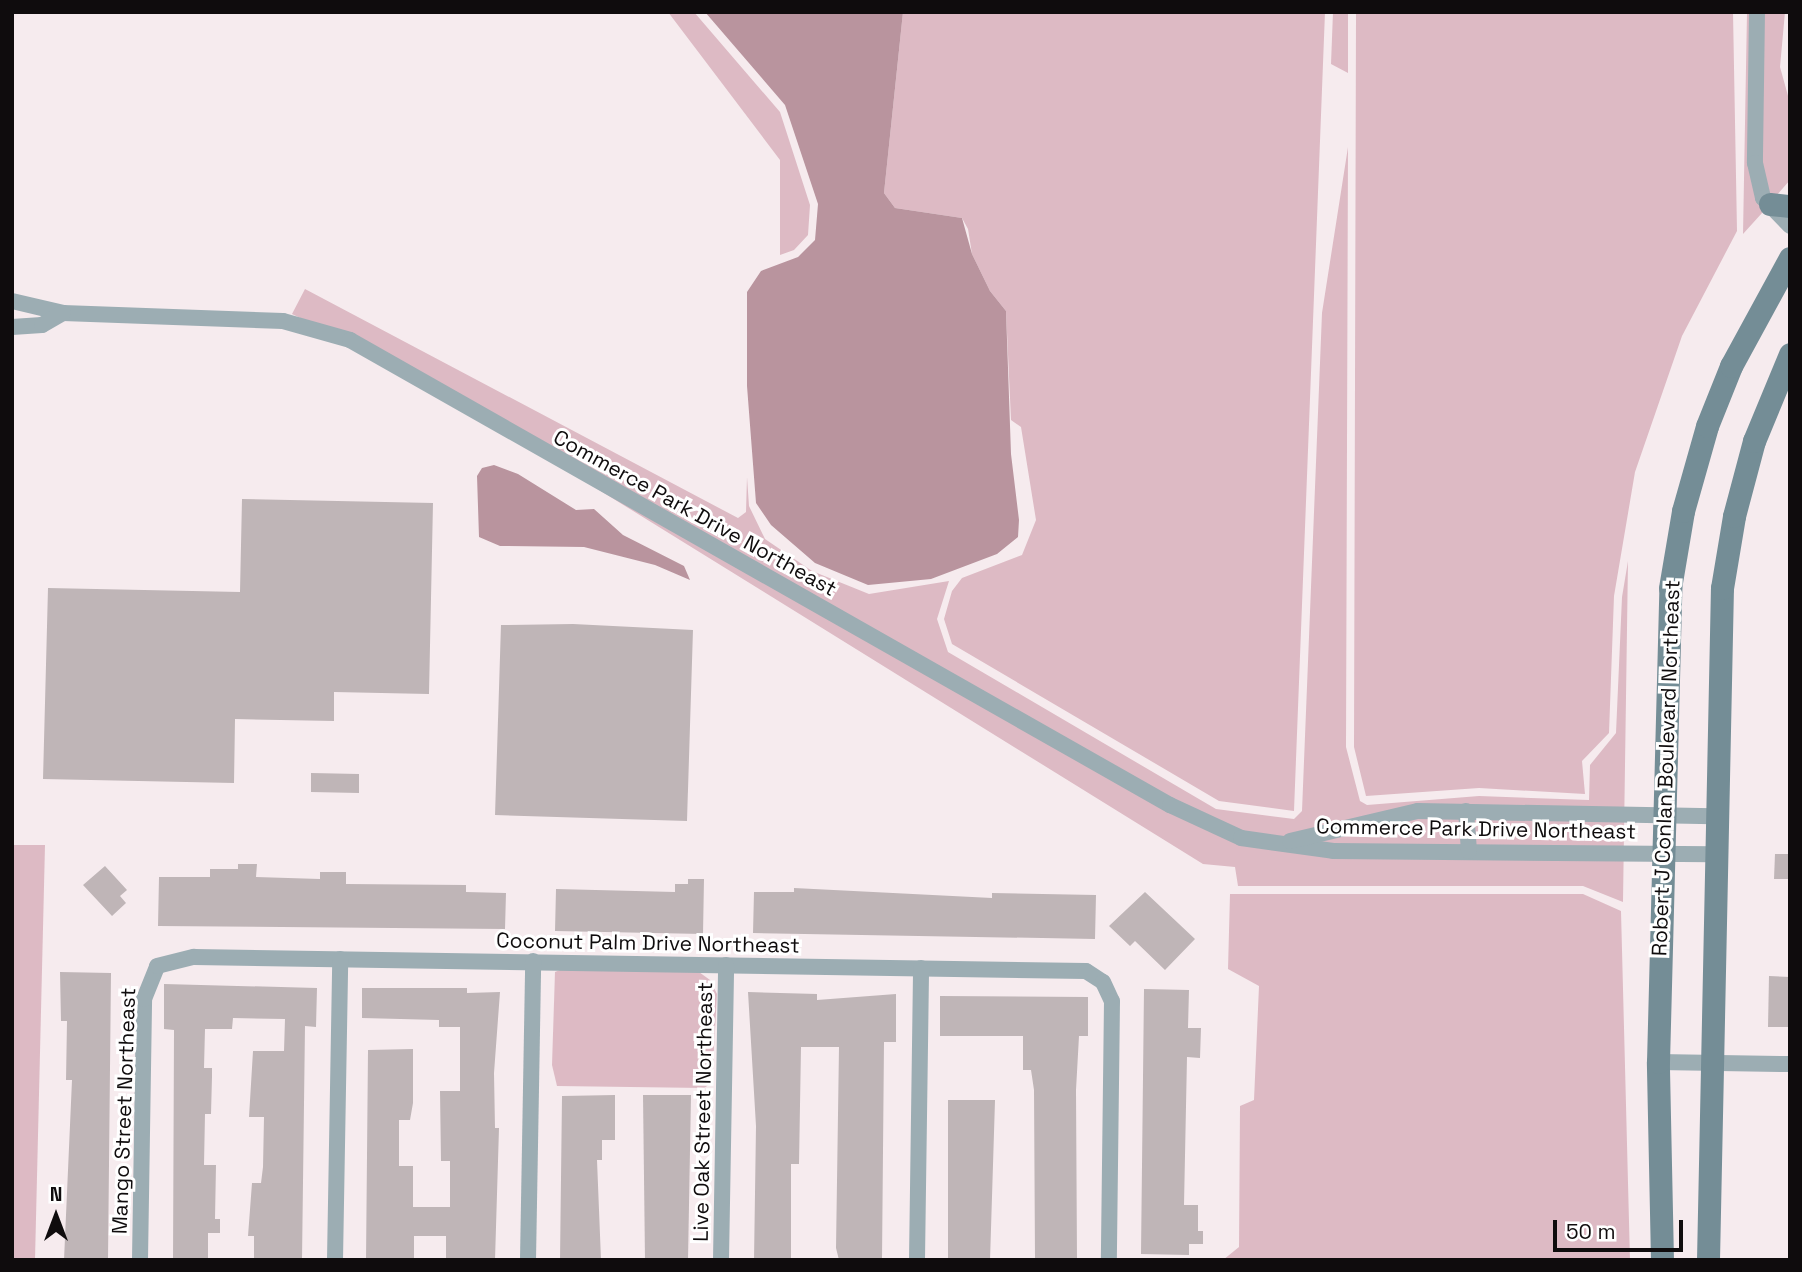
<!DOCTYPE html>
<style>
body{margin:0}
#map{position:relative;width:1802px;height:1272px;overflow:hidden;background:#f6ebee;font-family:"Space Grotesk",sans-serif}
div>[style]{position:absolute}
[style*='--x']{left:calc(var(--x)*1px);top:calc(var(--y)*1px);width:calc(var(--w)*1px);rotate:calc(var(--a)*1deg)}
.green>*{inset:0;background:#ddbac4}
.water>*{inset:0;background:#b9949e}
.building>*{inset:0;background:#bfb5b7}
.street>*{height:16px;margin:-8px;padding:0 8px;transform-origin:8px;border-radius:8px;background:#9cadb3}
.secondary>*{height:23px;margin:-11.5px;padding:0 11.5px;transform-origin:11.5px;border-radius:11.5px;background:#748d96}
span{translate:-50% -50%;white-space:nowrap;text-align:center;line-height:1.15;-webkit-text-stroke:6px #fff;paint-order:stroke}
.street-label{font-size:21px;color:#0f0c0d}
.frame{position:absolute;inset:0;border:14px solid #0f0c0d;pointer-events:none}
.north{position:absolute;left:21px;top:1181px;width:70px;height:70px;-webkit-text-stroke:5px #fff;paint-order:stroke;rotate:0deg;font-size:19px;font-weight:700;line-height:28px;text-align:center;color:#0f0c0d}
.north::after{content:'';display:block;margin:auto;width:24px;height:32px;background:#0f0c0d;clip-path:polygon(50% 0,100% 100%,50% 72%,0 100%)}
.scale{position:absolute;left:1553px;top:1220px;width:130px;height:32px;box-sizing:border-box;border:4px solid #0f0c0d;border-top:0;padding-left:9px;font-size:21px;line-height:24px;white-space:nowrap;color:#0f0c0d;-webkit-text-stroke:5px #fff;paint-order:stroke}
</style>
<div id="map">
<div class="green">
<i style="clip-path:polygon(668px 12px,694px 12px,780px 112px,810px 205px,808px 235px,794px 250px,780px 255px,780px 160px)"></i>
<i style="clip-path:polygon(903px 12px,1325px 12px,1294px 811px,1219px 801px,952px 644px,944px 619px,952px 591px,962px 578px,1022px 555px,1036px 520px,1021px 427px,1011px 420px,1006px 311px,990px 291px,972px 254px,968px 229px,962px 218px,895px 208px,884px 193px)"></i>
<i style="clip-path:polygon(1333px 12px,1348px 12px,1348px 73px,1331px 64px)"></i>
<i style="clip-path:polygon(1356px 12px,1733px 12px,1737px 231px,1682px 336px,1635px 472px,1614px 596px,1609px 733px,1582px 761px,1585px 794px,1479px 788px,1366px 796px,1354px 747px)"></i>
<i style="clip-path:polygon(1747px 12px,1785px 12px,1780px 67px,1790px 103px,1790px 180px,1777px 195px,1763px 193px,1762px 213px,1743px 234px)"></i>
<i style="clip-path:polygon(1348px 147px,1346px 747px,1360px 801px,1367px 805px,1479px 796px,1589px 800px,1590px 765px,1616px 733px,1622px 597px,1628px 561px,1623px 902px,1583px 886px,1238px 886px,1235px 867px,1203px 864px,399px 366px,292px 314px,305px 289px,738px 518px,746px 512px,747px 477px,749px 506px,765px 539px,812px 571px,869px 594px,949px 581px,937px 619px,948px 652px,1216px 809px,1294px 819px,1302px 811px,1322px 313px)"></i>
<i style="clip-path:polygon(12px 845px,45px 845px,35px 1260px,12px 1260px)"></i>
<i style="clip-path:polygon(1230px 894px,1583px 894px,1621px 911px,1630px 1260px,1223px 1260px,1239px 1247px,1240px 1106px,1254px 1100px,1259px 986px,1228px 969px)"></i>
<i style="clip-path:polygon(565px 968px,699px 972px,710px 980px,717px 994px,712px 1083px,704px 1088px,557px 1086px,552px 1065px,555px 972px)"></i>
</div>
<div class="water">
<i style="clip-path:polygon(705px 12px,903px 12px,884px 193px,895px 208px,962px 218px,972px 254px,990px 291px,1006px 311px,1011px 454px,1019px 520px,1018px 537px,997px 554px,931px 579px,868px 585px,815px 563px,771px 525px,756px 503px,747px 386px,747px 292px,761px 271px,798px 257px,815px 240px,818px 204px,785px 105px)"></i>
<i style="clip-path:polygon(494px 465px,518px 474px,576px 510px,594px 509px,623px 535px,684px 566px,690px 580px,655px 565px,584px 547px,500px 546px,479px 537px,477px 476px,482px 468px)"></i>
</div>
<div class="building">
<i style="clip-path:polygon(242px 499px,433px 503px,429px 694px,334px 692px,334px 721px,235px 719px,234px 783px,43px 779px,48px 588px,240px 592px)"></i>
<i style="clip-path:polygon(573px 624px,693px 630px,687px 821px,495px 815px,501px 625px)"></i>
<i style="clip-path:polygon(311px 773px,359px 774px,359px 793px,311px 792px)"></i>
<i style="clip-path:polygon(1775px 854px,1790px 854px,1790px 879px,1774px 879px)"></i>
<i style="clip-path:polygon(238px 864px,257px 864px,256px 877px,320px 879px,320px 872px,346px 872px,346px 884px,466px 885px,466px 892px,506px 893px,505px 929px,158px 926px,159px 877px,210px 877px,210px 869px,238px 869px)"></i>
<i style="clip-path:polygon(105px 866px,127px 890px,120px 896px,126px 903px,112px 916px,83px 885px)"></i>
<i style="clip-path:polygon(688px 879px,704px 879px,703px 934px,555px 931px,556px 889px,675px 892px,675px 884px,688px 884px)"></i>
<i style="clip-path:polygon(794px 888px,992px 898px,992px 893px,1096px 895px,1095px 939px,753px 933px,754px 892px,794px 892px)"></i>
<i style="clip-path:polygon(1145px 892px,1195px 939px,1165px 970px,1135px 941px,1130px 946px,1109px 926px)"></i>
<i style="clip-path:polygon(60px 972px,111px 973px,108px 1260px,64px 1260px,72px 1080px,66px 1080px,67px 1021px,61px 1021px)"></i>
<i style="clip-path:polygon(1769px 976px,1790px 977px,1790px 1027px,1768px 1027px)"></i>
<i style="clip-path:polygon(164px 984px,317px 988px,316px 1027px,305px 1026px,302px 1260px,254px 1260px,254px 1236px,248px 1236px,252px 1183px,261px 1183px,263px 1167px,264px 1117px,249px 1117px,253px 1051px,284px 1051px,285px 1019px,233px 1018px,232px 1029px,205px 1029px,204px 1068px,212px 1068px,212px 1077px,211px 1114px,205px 1114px,204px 1165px,216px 1165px,215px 1219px,220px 1219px,220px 1233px,208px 1233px,208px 1260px,173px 1260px,174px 1030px,164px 1029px)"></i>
<i style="clip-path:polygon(362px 988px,467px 988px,467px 993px,500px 992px,494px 1073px,495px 1128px,499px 1128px,495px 1260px,446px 1260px,446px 1236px,414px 1236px,414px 1259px,366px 1260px,368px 1050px,413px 1049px,413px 1103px,410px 1120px,399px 1120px,399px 1166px,413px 1166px,413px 1207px,450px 1207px,450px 1161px,441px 1161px,440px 1091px,460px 1091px,460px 1027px,439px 1027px,439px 1020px,362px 1018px)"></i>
<i style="clip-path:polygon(1144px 989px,1189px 990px,1188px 1028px,1201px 1028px,1200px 1058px,1187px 1057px,1184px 1205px,1198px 1205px,1198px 1231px,1203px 1231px,1203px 1244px,1189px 1244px,1189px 1255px,1141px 1254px)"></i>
<i style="clip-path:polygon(748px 992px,817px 994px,817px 1000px,896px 994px,896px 1042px,884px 1042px,882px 1260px,839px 1260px,836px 1248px,839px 1047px,801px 1047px,799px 1164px,791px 1164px,791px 1260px,754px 1260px,756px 1126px)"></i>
<i style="clip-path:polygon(940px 996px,1088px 997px,1088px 1036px,1079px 1036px,1076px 1090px,1077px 1260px,1035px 1260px,1034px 1090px,1031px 1070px,1023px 1070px,1023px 1036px,940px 1036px)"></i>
<i style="clip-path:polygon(615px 1095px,615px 1140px,602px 1140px,602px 1160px,597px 1160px,601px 1260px,560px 1260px,562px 1096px)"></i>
<i style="clip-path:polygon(643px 1095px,691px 1095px,688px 1260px,645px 1260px)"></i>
<i style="clip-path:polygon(948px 1100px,995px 1100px,990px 1260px,948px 1260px)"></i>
</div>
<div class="street">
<i style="--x:1757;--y:12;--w:151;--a:90.8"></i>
<i style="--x:1755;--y:163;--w:36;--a:77"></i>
<i style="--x:1763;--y:198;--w:39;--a:46"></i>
<i style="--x:12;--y:301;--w:52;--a:13.2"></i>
<i style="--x:63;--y:313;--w:220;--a:2.1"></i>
<i style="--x:283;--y:321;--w:70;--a:15.8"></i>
<i style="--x:350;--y:340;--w:943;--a:29.56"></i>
<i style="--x:1170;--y:805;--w:78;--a:24.9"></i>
<i style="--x:1241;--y:838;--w:93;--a:8"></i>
<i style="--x:1333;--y:851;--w:380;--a:0.5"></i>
<i style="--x:12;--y:327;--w:30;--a:-4"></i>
<i style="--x:42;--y:325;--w:24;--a:-30"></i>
<i style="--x:1466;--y:811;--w:40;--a:85.7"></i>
<i style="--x:1290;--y:841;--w:131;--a:-13.2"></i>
<i style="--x:1418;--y:811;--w:296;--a:1"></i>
<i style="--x:1658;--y:1062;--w:132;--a:0.9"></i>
<i style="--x:140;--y:1260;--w:261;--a:-89.1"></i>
<i style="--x:144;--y:999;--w:35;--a:-68"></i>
<i style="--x:157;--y:966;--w:38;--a:-14"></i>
<i style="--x:194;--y:957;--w:892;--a:0.9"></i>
<i style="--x:1086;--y:971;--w:20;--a:33"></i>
<i style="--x:1103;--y:982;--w:21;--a:65"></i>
<i style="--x:1112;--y:1001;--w:259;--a:90.7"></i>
<i style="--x:335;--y:1260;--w:301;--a:-89"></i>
<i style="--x:528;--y:1260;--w:299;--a:-89"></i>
<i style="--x:721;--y:1260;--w:295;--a:-89"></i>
<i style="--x:917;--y:1260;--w:292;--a:-89.2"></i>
</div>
<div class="secondary">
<i style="--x:1770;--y:204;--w:20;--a:6"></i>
<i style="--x:1662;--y:1260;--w:198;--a:-91.2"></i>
<i style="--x:1658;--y:1062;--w:474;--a:-88.5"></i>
<i style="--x:1670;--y:588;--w:78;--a:-80.4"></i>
<i style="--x:1683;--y:511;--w:88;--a:-74.2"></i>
<i style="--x:1707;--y:426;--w:65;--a:-68.2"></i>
<i style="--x:1731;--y:366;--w:123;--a:-61.4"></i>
<i style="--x:1708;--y:1260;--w:672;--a:-88.81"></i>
<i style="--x:1722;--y:588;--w:73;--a:-80.5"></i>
<i style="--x:1734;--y:516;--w:78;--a:-75.1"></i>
<i style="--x:1754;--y:441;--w:94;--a:-67.5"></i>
</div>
<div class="street-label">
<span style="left:695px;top:513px;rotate:29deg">Commerce Park Drive Northeast</span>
<span style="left:1666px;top:768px;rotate:-88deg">Robert J Conlan Boulevard Northeast</span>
<span style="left:1476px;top:829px;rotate:1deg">Commerce Park Drive Northeast</span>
<span style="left:648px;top:943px;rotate:1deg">Coconut Palm Drive Northeast</span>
<span style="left:124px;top:1111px;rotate:-88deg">Mango Street Northeast</span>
<span style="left:703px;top:1112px;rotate:-89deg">Live Oak Street Northeast</span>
</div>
<div class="frame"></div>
<div class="north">N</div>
<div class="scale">50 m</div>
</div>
